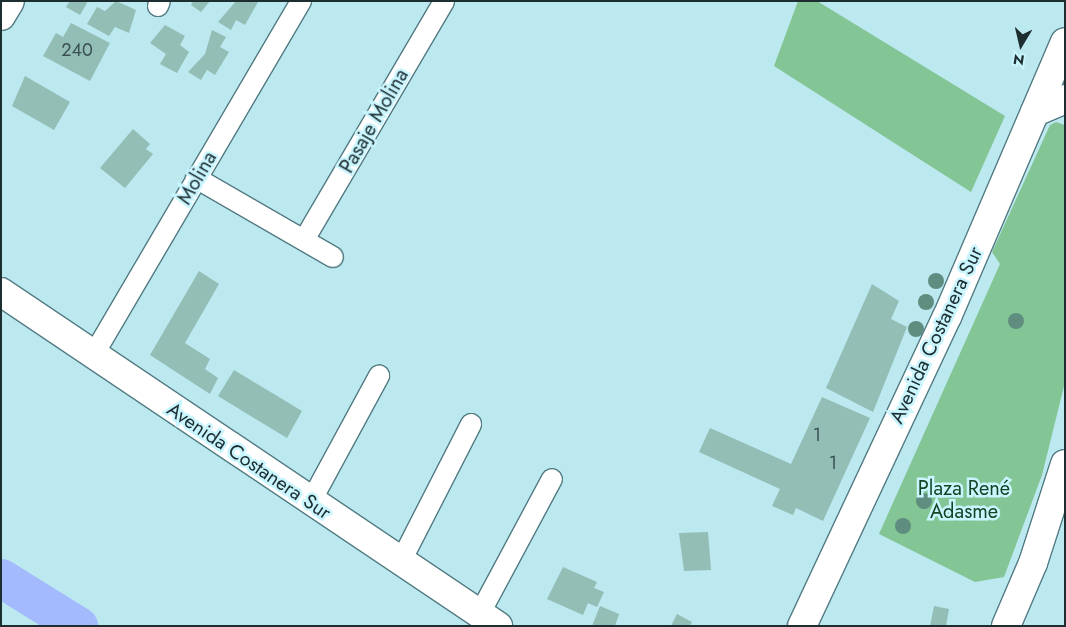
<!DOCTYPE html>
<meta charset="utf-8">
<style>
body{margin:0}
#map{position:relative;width:1066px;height:627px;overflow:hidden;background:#bce8f0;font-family:Jost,sans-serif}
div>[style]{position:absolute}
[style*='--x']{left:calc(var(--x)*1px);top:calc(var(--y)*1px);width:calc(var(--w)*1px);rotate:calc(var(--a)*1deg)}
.green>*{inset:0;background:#83c594}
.river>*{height:39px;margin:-19.5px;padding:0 19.5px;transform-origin:19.5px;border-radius:19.5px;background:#a3bafc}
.building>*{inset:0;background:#93beb5}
.roads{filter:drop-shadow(1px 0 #527b82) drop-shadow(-1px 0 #527b82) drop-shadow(0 1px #527b82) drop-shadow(0 -1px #527b82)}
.street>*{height:20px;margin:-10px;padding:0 10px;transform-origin:10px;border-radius:10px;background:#fff}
.secondary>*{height:28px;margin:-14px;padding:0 14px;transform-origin:14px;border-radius:14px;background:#fff}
.primary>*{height:28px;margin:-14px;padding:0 14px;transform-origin:14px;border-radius:14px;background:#fff}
.trees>*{width:16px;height:16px;margin:-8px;border-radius:50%;background:#5f8e80}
span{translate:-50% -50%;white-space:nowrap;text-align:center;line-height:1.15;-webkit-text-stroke:5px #c9f5fe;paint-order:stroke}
.number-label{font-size:18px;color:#3a5252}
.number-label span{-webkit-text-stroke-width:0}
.street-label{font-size:20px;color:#1d2e31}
.park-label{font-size:20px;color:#134524}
.frame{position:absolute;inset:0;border:2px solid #1d2e31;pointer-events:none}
.north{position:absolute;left:996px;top:20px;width:50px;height:50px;-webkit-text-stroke:4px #c9f5fe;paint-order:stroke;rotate:189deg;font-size:14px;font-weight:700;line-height:20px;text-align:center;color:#1d2e31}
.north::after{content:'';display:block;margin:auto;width:18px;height:22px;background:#1d2e31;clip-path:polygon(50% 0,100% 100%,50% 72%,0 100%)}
</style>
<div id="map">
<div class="green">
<i style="clip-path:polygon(798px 1px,817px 1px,1005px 116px,971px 192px,774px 66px)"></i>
<i style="clip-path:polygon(1056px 122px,1065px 125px,1065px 382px,1042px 475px,1004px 577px,975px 582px,879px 534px,1000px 264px,992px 252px,1050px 125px)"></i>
</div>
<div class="river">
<i style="--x:1;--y:578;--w:91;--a:31.9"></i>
</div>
<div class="building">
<i style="clip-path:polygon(70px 1px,85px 1px,87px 3px,80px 15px,66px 7px)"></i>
<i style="clip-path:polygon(116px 1px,136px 10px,129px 33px,115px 27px,109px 36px,87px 24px,97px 7px,105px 11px)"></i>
<i style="clip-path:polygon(193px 1px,210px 1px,201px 12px,191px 5px)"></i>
<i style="clip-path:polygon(236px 1px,258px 2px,245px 25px,236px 20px,231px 30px,218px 22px)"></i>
<i style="clip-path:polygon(71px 23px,110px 43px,90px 81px,43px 56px,56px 33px,63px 37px)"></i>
<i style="clip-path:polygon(165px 25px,185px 36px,180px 45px,189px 52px,177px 73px,160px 64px,166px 54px,150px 43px)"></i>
<i style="clip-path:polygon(212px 30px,226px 37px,220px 47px,229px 52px,215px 75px,207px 70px,201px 80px,188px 72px,205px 54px)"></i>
<i style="clip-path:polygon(25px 76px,70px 102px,54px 130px,12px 106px)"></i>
<i style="clip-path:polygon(133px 129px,150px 144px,146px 149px,153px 154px,125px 188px,100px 168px)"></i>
<i style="clip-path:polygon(199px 271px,219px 284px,185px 343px,210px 359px,205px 369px,218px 378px,210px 394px,150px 355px)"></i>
<i style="clip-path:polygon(872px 284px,899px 301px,891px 319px,907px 327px,873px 412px,826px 388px)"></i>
<i style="clip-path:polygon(234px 370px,302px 411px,287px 438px,218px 396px)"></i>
<i style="clip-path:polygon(822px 397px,870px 418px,823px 521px,796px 508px,793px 515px,772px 506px,780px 489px,699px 452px,710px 428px,791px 464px)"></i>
<i style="clip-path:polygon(708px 532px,711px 570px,684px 571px,679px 533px)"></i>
<i style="clip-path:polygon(563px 567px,597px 582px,594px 588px,604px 592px,597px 607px,588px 603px,583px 615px,547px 599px)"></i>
<i style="clip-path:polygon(600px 606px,619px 614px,615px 626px,592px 626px)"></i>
<i style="clip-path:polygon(934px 606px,949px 609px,946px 626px,930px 626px)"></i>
<i style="clip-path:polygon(677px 614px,692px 622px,690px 626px,671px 626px)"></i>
</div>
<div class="roads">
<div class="street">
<i style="--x:158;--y:6;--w:5;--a:-68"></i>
<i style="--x:196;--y:178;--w:158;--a:30"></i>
<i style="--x:304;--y:240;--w:277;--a:-59.6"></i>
<i style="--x:94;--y:354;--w:409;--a:-59.6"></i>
<i style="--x:310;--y:503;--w:145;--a:-61.5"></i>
<i style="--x:400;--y:563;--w:156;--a:-62.9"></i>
<i style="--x:479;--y:615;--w:154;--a:-61.8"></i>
</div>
<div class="secondary">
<i style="--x:1;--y:16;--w:17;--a:-59"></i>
<i style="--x:1;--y:292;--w:599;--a:33.9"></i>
<i style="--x:802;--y:626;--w:341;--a:-64.9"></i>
<i style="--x:947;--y:317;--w:299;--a:-66.8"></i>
</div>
<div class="primary">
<i style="--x:1035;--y:112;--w:33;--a:-23"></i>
<i style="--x:1006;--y:626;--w:69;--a:-66.8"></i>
<i style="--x:1033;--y:563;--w:104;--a:-72.1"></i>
</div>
</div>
<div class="trees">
<i style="left:936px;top:281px"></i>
<i style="left:926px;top:302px"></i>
<i style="left:1016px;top:321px"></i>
<i style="left:916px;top:329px"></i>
<i style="left:924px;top:501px"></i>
<i style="left:903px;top:526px"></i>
</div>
<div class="number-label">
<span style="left:77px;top:50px">240</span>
<span style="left:817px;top:435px">1</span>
<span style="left:833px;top:463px">1</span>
</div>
<div class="street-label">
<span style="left:374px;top:121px;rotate:-60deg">Pasaje Molina</span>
<span style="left:197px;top:178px;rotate:-60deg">Molina</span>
<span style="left:936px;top:335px;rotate:-65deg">Avenida Costanera Sur</span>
<span style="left:249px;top:461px;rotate:34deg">Avenida Costanera Sur</span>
</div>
<div class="park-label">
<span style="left:964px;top:500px">Plaza René<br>Adasme</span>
</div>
<div class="frame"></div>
<div class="north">N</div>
</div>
